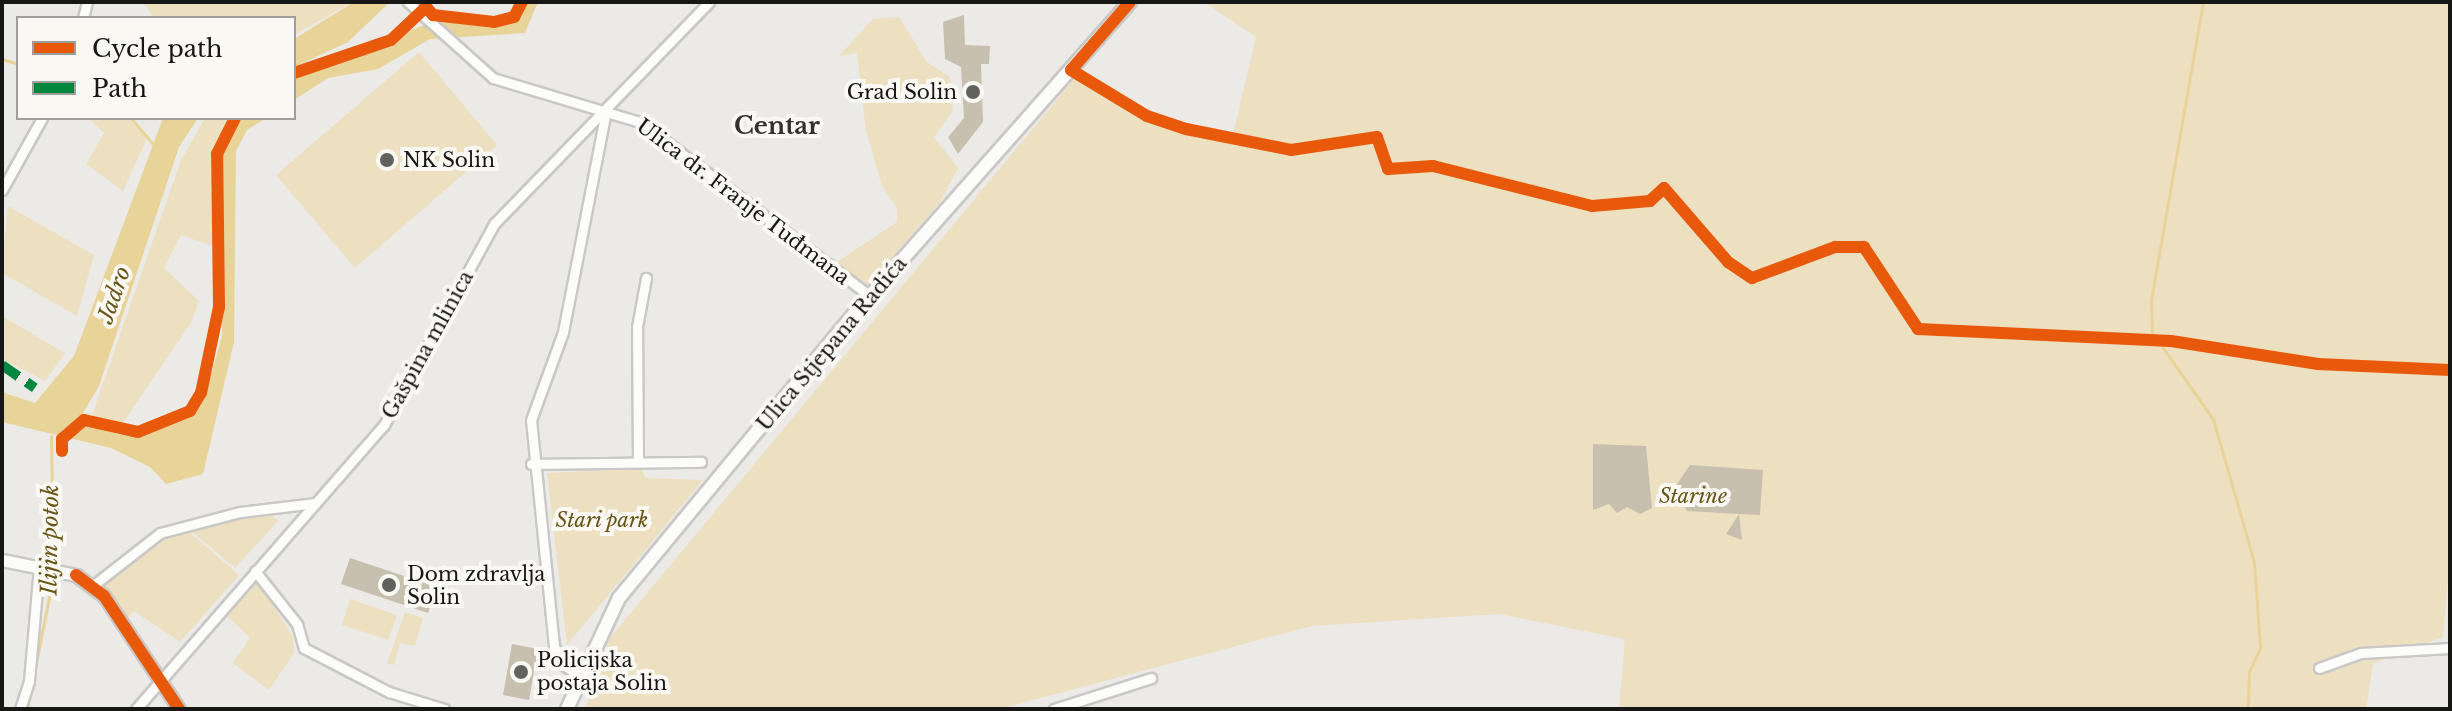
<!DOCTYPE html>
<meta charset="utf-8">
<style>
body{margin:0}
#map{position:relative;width:2452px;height:711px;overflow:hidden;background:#ebeae7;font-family:"Libre Baskerville",serif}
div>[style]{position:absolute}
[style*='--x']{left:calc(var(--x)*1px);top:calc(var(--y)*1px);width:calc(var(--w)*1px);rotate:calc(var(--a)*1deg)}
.green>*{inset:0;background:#ece0c0}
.water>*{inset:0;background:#e8d498}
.stream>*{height:3px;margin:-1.5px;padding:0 1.5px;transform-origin:1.5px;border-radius:1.5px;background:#e8d498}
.building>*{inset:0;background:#c7c0af}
.roads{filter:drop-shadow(2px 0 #c9c8c6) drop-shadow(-2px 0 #c9c8c6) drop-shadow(0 2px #c9c8c6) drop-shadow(0 -2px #c9c8c6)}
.minor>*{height:9px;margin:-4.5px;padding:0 4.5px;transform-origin:4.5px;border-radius:4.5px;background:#fcfcfb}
.tertiary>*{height:11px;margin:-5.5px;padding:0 5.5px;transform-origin:5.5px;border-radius:5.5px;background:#fcfcfb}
.secondary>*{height:12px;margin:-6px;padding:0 6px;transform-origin:6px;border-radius:6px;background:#fcfcfb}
.quiet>*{height:10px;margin-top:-5px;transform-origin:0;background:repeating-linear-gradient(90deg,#00873e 0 20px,transparent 0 30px)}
.cycleway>*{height:12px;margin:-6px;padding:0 6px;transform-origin:6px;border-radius:6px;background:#e8590c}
.dots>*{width:22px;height:22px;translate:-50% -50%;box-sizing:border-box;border:4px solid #faf8f3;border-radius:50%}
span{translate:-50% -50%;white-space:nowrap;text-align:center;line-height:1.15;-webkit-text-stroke:8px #faf8f3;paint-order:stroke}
.poi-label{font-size:20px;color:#171715}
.right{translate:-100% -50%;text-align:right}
.left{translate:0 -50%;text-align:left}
.street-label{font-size:20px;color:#171715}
.park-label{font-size:20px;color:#675313;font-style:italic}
.water-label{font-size:22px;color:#695616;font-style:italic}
.quarter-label{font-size:24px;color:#32312e;font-weight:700}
.frame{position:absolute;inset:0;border:4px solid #171715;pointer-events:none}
.legend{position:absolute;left:16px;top:16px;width:280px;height:104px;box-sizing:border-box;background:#faf8f3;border:2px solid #9f9e9a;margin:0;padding:10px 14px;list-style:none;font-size:24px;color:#171715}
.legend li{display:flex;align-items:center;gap:16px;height:40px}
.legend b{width:40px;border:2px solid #9f9e9a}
</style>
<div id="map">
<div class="green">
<i style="clip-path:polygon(143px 2px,349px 2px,349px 4px,294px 35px,294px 18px,154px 18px)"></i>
<i style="clip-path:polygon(1204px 2px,2450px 2px,2450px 555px,2443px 637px,2373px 664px,2366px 709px,1619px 709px,1625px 639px,1499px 614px,1312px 626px,999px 709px,585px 709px,609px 639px,1075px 78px,1145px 119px,1231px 142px,1256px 37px)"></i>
<i style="clip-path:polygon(899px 17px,927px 62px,950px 77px,951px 87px,939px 92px,953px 100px,952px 112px,934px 137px,958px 168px,939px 204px,866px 287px,834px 264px,897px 222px,897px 208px,882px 186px,866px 131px,857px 53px,839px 56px,873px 19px)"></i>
<i style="clip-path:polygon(419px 52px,497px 145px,355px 268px,276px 175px)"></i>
<i style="clip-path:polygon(88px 118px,128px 118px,147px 138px,123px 191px,86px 164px,104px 133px)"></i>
<i style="clip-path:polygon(205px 118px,232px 118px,215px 154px,215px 247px,181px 235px,164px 268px,199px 301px,191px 323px,120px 427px,91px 418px,181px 160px)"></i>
<i style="clip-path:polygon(8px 206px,94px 255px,77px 316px,2px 273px)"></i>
<i style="clip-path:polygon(2px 316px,65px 353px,45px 381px,2px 359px)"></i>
<i style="clip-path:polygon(642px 468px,645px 478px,703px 480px,567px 645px,547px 473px)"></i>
<i style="clip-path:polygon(268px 513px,278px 521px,235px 568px,189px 529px)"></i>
<i style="clip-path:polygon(186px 529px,239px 575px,180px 642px,134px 611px,128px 618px,101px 584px,162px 536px)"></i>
<i style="clip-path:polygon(255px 577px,293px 637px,294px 653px,269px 690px,233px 663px,250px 638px,224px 613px)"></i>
<i style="clip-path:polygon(350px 599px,397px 615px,388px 640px,342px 625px)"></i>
<i style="clip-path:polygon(405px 612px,423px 618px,415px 646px,400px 643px,394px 665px,387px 663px)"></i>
</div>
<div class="water">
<i style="clip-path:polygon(354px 2px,390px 2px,348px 42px,294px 67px,294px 39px)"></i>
<i style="clip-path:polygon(526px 2px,538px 2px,525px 33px,430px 39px,378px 69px,328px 78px,294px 100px,294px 77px,337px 58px,435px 21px,511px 20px)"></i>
<i style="clip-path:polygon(163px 118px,198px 118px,179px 147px,99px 386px,79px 420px,120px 435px,197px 409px,205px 397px,222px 336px,223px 153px,241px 118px,266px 118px,247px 130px,236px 151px,234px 342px,203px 474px,166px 484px,150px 467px,111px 448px,2px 422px,2px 392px,35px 403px,74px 356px)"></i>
</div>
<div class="stream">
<i style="--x:2203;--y:2;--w:303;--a:99.9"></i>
<i style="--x:2151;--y:301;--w:31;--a:88"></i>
<i style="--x:2152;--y:332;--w:106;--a:55"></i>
<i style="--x:2213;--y:419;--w:149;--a:74"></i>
<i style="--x:2254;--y:562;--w:86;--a:86"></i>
<i style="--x:2260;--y:648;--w:26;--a:115"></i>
<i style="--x:2249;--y:672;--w:37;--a:92"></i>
<i style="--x:2;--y:59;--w:17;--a:17"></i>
<i style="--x:131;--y:118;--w:33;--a:50"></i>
<i style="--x:51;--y:436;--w:132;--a:89.1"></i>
<i style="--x:27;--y:709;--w:136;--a:-78.9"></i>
</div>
<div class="building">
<i style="clip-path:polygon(964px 15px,965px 45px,990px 46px,989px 64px,981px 64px,983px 122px,958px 154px,948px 137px,964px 118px,961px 67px,945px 59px,943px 22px)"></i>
<i style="clip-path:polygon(1593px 444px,1646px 446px,1652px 508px,1640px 514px,1627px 507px,1617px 513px,1609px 504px,1593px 510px)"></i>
<i style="clip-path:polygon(1690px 465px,1763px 470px,1760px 515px,1739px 514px,1742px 540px,1726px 534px,1739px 514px,1687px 511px,1675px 487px)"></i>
<i style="clip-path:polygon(350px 558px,437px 587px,428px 613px,341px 584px)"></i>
<i style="clip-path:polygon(512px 644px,538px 649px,529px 700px,503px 695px)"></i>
</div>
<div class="roads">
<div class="minor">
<i style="--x:408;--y:2;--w:114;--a:41.8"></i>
<i style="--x:493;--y:78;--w:153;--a:16.7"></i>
<i style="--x:640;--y:122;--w:288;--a:37.1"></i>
<i style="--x:83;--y:18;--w:16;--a:-76"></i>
<i style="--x:2;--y:190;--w:82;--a:-60.9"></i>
<i style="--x:638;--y:462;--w:135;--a:-90.4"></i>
<i style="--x:637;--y:327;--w:50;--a:-79.6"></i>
<i style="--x:531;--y:464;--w:170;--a:-0.7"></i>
<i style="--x:255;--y:571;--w:68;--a:51.6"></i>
<i style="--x:297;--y:624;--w:25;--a:74"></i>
<i style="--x:304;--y:648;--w:96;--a:27.4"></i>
<i style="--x:389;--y:692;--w:58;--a:17.2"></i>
<i style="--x:91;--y:587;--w:88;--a:-38"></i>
<i style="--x:160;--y:533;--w:83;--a:-14.7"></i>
<i style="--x:240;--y:512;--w:76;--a:-6.8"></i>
<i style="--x:2319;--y:668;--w:45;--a:-19.7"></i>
<i style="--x:2361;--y:653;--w:89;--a:-3.2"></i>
<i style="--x:578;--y:675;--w:19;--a:-145"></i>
<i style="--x:562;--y:664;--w:20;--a:-114"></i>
<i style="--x:554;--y:646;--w:227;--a:-95.8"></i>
<i style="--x:531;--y:420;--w:94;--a:-70"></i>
<i style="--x:563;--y:332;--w:226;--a:-79"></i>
<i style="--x:20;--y:709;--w:29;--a:-72"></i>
<i style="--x:29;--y:681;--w:115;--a:-85"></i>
<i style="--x:136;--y:709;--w:377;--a:-48.9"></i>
<i style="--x:384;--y:425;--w:229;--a:-61.3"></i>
<i style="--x:494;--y:224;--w:309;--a:-45.9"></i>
<i style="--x:1054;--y:709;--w:102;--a:-17.7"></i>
</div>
<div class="tertiary">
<i style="--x:2;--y:560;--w:76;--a:11.5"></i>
<i style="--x:76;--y:575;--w:35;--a:37"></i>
<i style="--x:104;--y:596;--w:136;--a:56.4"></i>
</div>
<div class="secondary">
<i style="--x:567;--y:709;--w:123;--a:-64.9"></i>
<i style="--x:619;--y:598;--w:369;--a:-50.4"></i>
<i style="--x:854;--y:314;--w:417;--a:-48.5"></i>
</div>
</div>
<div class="quiet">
<i style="--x:2;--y:365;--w:40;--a:34.9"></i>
</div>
<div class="cycleway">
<i style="--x:1130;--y:2;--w:90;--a:130.9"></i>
<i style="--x:1071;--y:70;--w:89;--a:31.2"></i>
<i style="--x:1147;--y:116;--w:41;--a:18.4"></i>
<i style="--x:1186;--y:129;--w:107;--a:11.3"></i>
<i style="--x:1291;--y:150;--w:87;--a:-8.6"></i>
<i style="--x:1377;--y:137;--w:34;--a:71"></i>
<i style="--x:1388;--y:169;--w:45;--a:-3.8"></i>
<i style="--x:1433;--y:166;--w:164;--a:14.1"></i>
<i style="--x:1592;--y:206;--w:58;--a:-4.9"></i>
<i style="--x:1650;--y:201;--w:19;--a:-43"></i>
<i style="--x:1664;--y:188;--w:98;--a:49.1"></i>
<i style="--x:1728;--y:262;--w:29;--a:34"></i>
<i style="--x:1752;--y:278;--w:89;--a:-20.5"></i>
<i style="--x:1835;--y:247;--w:29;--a:0"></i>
<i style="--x:1864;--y:247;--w:98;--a:56.6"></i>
<i style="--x:1918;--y:329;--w:253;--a:2.7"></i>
<i style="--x:2171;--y:341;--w:149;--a:8.9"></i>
<i style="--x:2318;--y:364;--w:132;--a:2.6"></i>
<i style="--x:294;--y:73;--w:102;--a:-18.8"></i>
<i style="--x:391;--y:40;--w:48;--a:-43.3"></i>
<i style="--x:426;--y:7;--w:11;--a:49"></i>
<i style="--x:433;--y:15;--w:61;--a:6.5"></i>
<i style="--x:494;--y:22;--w:21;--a:-14"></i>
<i style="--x:514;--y:17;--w:17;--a:-62"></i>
<i style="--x:62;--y:451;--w:12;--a:-90"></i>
<i style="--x:62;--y:439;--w:29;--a:-41"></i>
<i style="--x:84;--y:420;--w:55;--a:12.5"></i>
<i style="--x:138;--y:432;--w:56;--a:-22"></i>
<i style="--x:190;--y:411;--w:21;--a:-59"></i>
<i style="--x:201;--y:393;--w:88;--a:-78.2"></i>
<i style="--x:219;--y:307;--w:153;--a:-90.7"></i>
<i style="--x:217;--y:154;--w:40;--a:-63.4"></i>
<i style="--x:76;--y:575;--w:35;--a:37"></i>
<i style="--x:104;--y:596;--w:136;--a:56.4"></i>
</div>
<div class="dots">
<i style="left:973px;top:92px;background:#61615e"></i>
<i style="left:387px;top:160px;background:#61615e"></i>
<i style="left:389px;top:585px;background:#61615e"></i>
<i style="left:521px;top:672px;background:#61615e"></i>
</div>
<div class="poi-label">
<span class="right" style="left:957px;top:92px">Grad Solin</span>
<span class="left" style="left:403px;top:160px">NK Solin</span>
<span class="left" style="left:407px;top:586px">Dom zdravlja<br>Solin</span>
<span class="left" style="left:537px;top:672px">Policijska<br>postaja Solin</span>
</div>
<div class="street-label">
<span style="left:743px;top:202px;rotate:37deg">Ulica dr. Franje Tuđmana</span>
<span style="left:832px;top:344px;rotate:-50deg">Ulica Stjepana Radića</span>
<span style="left:428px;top:345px;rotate:-61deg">Gašpina mlinica</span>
</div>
<div class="park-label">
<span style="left:1693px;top:496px">Starine</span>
<span style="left:602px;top:520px">Stari park</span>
</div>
<div class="water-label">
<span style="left:114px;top:295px;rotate:-71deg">Jadro</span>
<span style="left:50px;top:540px;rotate:-89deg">Ilijin potok</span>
</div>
<div class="quarter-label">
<span style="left:777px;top:126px">Centar</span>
</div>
<div class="frame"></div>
<ul class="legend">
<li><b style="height:10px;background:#e8590c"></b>Cycle path</li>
<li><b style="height:10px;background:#00873e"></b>Path</li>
</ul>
</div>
